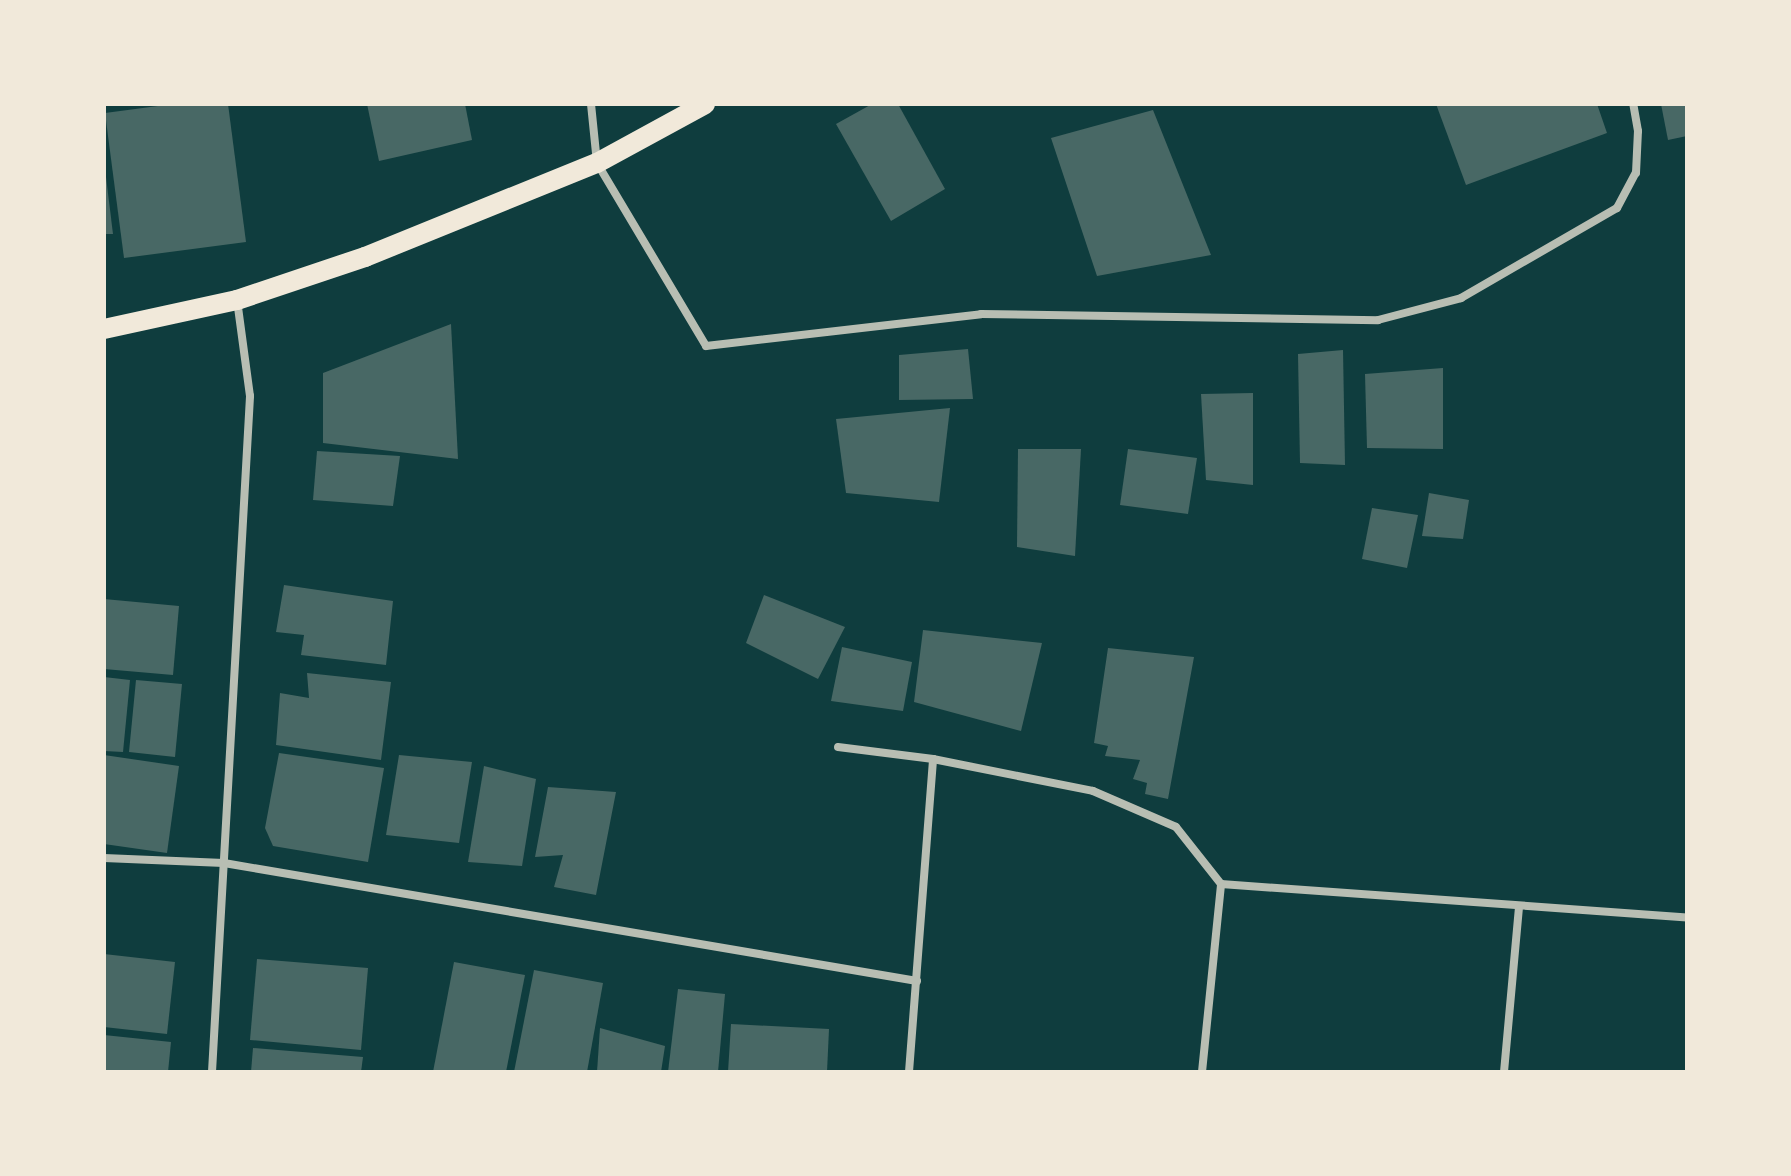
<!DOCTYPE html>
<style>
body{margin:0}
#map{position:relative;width:1791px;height:1176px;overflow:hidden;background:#0f3d3e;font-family:"DejaVu Sans",sans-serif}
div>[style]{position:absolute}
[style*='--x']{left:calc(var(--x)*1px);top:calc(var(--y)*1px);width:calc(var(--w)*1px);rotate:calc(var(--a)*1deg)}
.building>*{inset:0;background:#486865}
.minor>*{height:8px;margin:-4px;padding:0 4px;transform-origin:4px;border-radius:4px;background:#b8beb3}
.primary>*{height:20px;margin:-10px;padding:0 10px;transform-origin:10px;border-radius:10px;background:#f1e9da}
span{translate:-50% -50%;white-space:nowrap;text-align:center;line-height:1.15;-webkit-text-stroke:8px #f1e9da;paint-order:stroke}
.frame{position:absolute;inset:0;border:106px solid #f1e9da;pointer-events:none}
</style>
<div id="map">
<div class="building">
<i style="clip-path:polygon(173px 104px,228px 104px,246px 242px,124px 258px,105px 113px)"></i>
<i style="clip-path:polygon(367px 104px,465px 104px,472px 140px,379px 161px)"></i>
<i style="clip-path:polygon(872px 104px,898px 104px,945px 189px,891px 221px,836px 124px)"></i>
<i style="clip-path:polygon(1436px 104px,1597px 104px,1607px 133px,1466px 185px)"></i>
<i style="clip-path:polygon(1661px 104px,1687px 104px,1687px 136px,1668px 140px)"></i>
<i style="clip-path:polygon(1153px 110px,1211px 255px,1097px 276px,1051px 138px)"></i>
<i style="clip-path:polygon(104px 177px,106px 177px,113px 234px,104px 234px)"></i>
<i style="clip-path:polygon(451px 324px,458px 459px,323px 443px,323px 373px)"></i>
<i style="clip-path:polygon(968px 349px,973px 399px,899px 400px,899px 355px)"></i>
<i style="clip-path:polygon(1343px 350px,1345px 465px,1300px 463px,1298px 354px)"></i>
<i style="clip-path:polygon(1443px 368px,1443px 449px,1367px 448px,1365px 374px)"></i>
<i style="clip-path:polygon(1253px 393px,1253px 485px,1206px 480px,1201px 394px)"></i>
<i style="clip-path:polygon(950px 408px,939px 502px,846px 493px,836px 419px)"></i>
<i style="clip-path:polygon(1018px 449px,1081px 449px,1075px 556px,1017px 547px)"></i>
<i style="clip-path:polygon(1128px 449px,1197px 458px,1188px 514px,1120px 505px)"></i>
<i style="clip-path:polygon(317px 451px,400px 456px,393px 506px,313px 500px)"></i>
<i style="clip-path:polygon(1429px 493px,1469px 500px,1463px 539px,1422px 536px)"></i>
<i style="clip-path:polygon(1372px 508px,1418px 515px,1407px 568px,1362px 559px)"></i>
<i style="clip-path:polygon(284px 585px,393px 601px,386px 665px,301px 655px,304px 635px,276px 632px)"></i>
<i style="clip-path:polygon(764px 595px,845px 627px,818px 679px,746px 643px)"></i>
<i style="clip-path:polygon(104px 599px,179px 606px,173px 675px,104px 669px)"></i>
<i style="clip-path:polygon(923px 630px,1042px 643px,1021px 731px,914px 702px)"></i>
<i style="clip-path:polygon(842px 647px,912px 662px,903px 711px,831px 701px)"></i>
<i style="clip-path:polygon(1108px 648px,1194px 657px,1168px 799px,1145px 794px,1147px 783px,1133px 779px,1140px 760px,1105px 756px,1108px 746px,1094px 743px)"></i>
<i style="clip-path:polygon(307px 673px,391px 682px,381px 760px,276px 745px,280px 693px,309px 698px)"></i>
<i style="clip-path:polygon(104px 677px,130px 680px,123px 752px,104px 751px)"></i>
<i style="clip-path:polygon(136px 680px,182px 684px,175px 757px,129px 752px)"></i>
<i style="clip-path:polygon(279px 753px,384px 768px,368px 862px,273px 846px,265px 828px)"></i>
<i style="clip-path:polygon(104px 755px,179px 766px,167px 853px,104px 844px)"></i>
<i style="clip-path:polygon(399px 755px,472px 762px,459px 843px,386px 835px)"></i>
<i style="clip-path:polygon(484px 766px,536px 779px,522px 866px,468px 862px)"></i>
<i style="clip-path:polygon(548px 787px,616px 792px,596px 895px,554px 887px,563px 855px,535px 857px)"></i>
<i style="clip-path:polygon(104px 954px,175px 962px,167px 1034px,104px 1027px)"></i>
<i style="clip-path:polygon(257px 959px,368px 968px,361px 1050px,250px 1040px)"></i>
<i style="clip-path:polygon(454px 962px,525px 975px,506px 1072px,433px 1072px)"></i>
<i style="clip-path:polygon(534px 970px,603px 983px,587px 1072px,514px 1072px)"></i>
<i style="clip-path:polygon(678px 989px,725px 994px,718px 1072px,668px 1072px)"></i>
<i style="clip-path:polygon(731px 1024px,829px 1029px,827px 1072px,728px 1072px)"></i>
<i style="clip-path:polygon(600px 1028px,665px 1046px,661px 1072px,597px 1072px)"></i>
<i style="clip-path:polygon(104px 1035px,171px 1042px,168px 1072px,104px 1072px)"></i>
<i style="clip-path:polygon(253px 1048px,363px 1057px,361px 1072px,251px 1072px)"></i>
</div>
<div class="minor">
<i style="--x:591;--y:104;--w:59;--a:84.2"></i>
<i style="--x:597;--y:163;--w:213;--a:59.2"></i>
<i style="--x:706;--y:346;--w:277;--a:-6.6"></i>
<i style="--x:981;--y:314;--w:397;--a:0.9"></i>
<i style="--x:1378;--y:320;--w:86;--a:-14.8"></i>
<i style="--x:1461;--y:298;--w:180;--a:-30"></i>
<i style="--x:1617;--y:208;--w:40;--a:-62"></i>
<i style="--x:1636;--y:173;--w:42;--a:-87.3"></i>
<i style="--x:1638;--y:131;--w:27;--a:-100"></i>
<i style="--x:838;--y:747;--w:96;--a:7.2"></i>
<i style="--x:933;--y:759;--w:163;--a:11.3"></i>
<i style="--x:1093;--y:791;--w:90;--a:23.4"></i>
<i style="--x:1176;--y:827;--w:73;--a:51.7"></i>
<i style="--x:1221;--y:884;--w:467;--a:4.1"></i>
<i style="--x:104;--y:858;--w:120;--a:2.4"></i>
<i style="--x:224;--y:863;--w:703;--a:9.66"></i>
<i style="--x:212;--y:1072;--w:677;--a:-86.78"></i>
<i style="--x:250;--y:396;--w:97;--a:-97.7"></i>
<i style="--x:909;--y:1072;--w:314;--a:-85.6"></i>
<i style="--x:1202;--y:1072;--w:189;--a:-84.2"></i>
<i style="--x:1504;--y:1072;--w:165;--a:-84.8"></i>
</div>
<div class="primary">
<i style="--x:104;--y:329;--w:136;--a:-12.3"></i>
<i style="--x:237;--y:300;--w:135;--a:-18.6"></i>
<i style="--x:365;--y:257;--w:250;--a:-22.1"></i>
<i style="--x:597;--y:163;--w:123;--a:-28.6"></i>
</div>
<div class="frame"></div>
</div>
